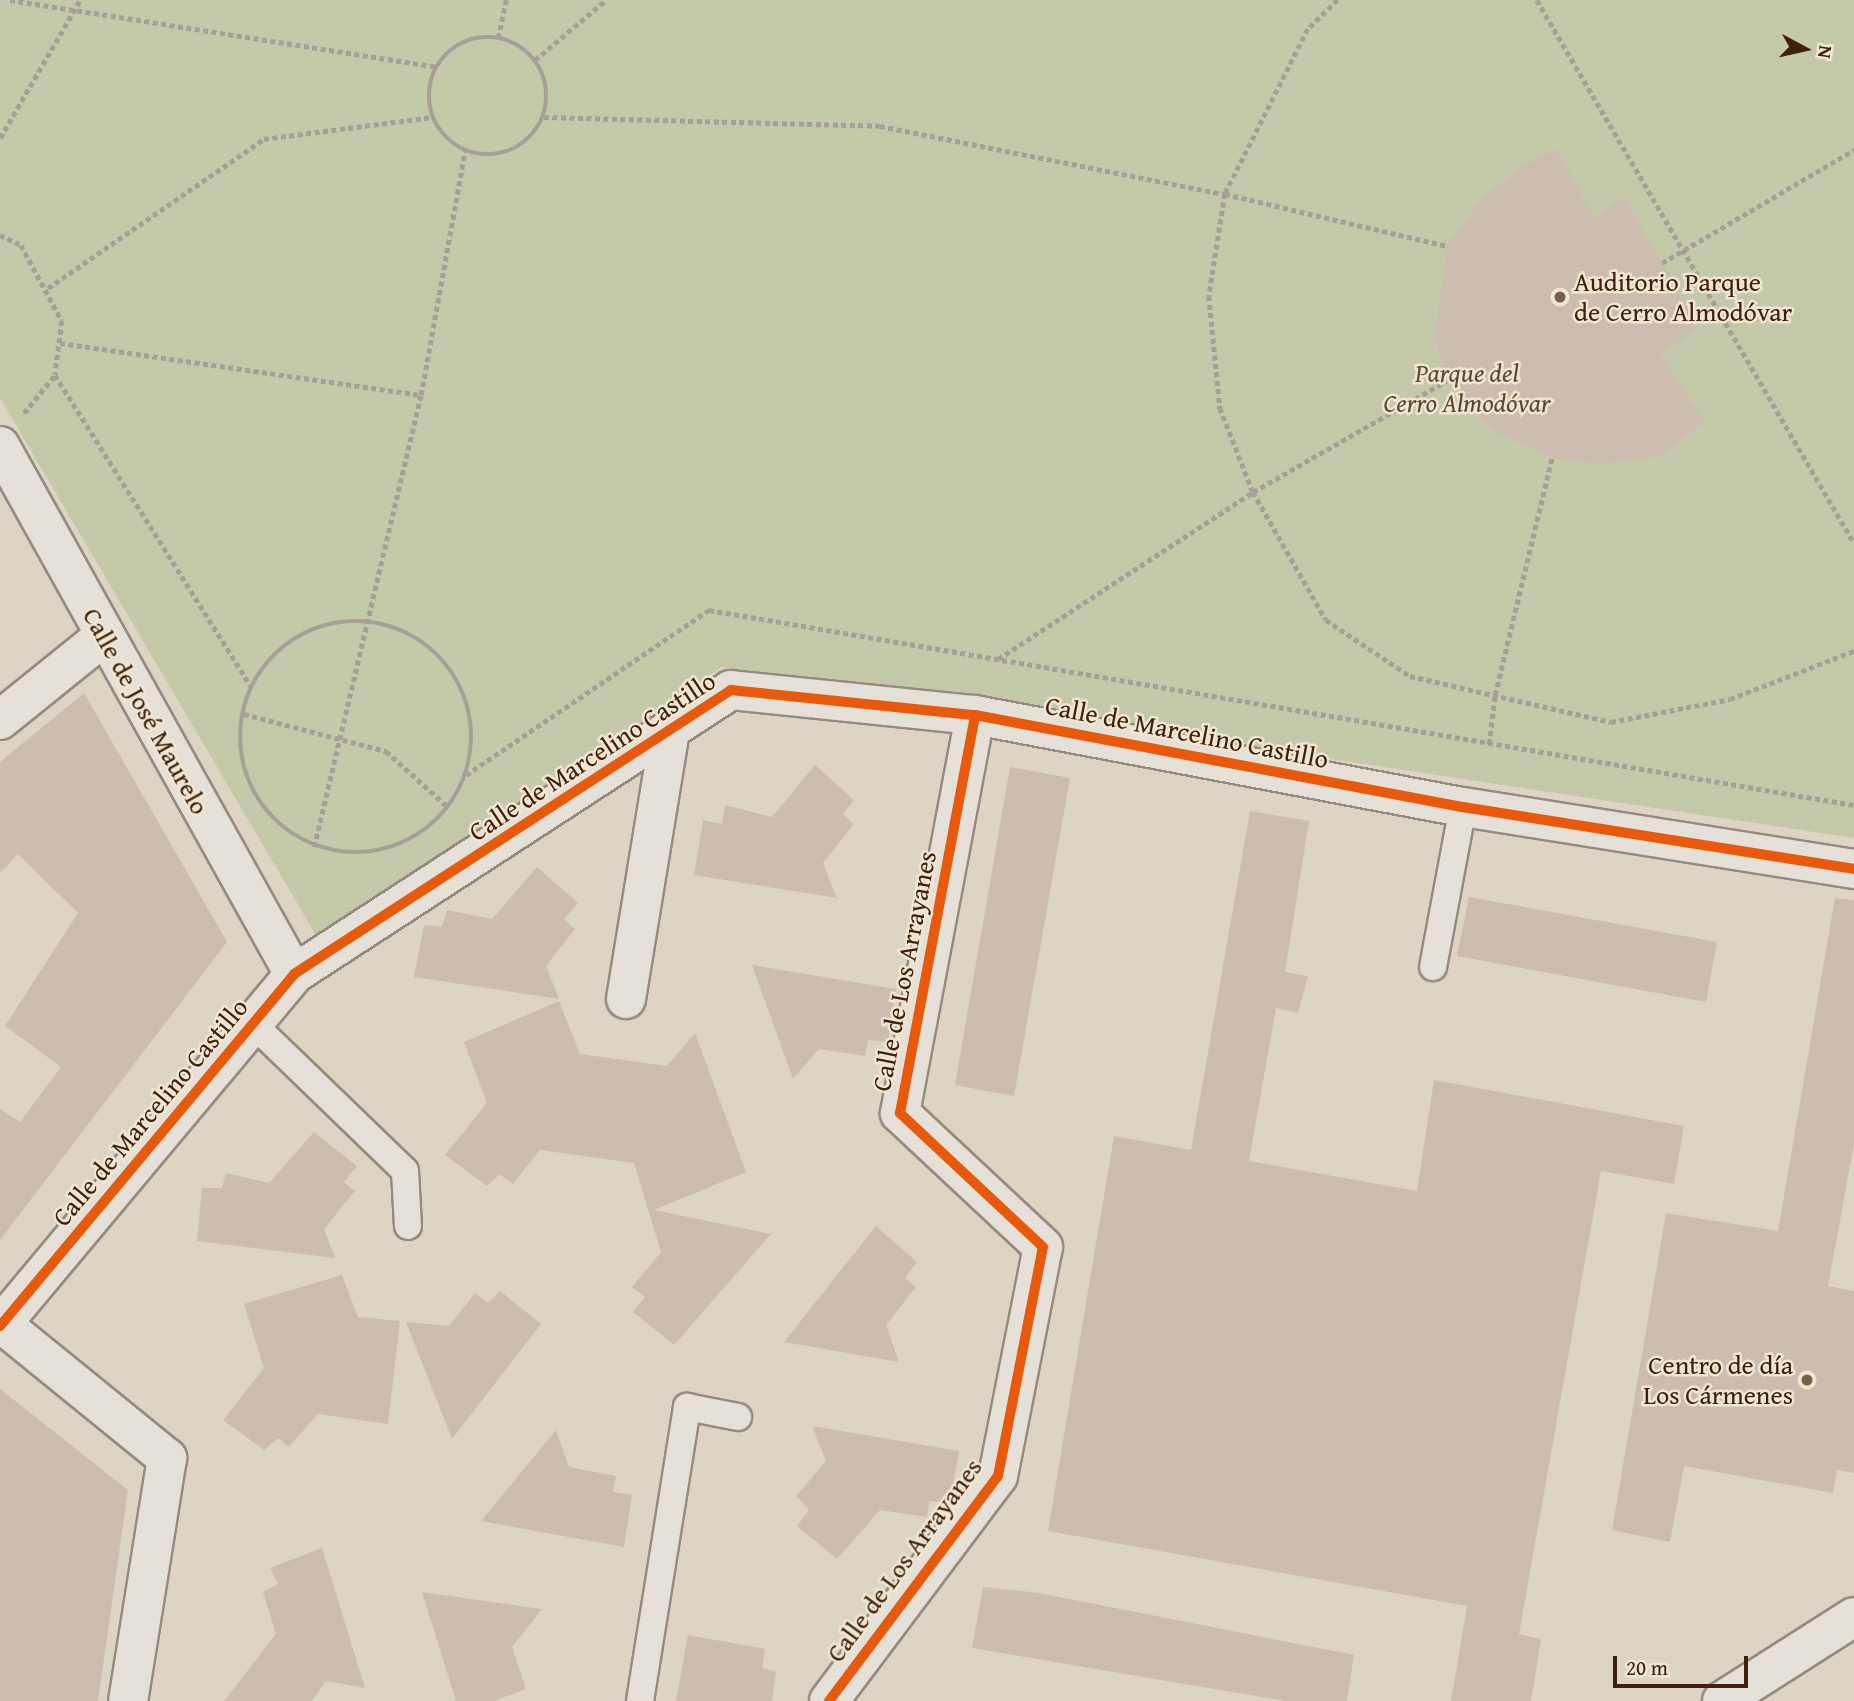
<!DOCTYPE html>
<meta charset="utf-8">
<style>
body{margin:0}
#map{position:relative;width:1854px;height:1701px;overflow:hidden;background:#ded4c4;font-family:"Gentium Book Plus",serif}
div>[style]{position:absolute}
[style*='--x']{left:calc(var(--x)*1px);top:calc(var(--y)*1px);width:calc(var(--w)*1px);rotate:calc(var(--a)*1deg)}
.green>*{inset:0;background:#c4c9aa}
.building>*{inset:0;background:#cdbdb1}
.path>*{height:4.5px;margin-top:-2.25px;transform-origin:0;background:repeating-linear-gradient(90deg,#a7a098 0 5px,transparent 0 8.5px)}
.path>.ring{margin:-2.25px;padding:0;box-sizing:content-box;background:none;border:4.5px solid #a7a098;border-radius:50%}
.roads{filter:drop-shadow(2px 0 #958b80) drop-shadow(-2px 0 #958b80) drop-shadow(0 2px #958b80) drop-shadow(0 -2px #958b80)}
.service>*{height:26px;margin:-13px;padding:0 13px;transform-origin:13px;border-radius:13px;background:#e6e1d8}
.minor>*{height:38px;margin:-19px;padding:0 19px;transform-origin:19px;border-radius:19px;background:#e6e1d8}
.secondary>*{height:38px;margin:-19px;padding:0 19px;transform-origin:19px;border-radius:19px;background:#e6e1d8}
.cycleway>*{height:10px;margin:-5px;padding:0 5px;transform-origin:5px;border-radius:5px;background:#e8590c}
.dots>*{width:19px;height:19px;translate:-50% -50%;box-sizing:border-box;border:4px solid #f1e6d2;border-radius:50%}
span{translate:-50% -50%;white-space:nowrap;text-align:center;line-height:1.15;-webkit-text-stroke:5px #f1e6d2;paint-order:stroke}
.poi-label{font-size:26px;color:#3f200c}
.left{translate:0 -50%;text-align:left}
.right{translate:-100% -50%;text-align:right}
.park-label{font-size:26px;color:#5b482e;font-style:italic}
.street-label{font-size:26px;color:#3f200c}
.north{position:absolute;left:1770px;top:14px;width:70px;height:70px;-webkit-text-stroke:5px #f1e6d2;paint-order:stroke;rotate:98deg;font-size:19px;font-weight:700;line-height:28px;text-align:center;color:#3f200c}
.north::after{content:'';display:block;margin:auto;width:24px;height:32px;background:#3f200c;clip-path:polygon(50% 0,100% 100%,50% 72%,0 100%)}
.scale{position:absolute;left:1613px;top:1656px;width:135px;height:32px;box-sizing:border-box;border:4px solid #3f200c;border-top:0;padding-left:9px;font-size:21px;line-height:24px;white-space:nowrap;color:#3f200c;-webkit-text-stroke:5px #f1e6d2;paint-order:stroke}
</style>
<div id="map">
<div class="green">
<i style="clip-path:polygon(0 0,1854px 0,1854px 838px,722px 667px,320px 942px,0 398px)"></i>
</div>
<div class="building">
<i style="clip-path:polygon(1557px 149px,1594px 217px,1624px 197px,1699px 328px,1661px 354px,1705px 421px,1660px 456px,1600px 464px,1552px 458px,1495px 432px,1446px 381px,1435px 335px,1447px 246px,1481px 200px,1519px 168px)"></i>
<i style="clip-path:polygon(84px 693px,227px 942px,0 1240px,0 1109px,20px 1122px,61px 1067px,5px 1026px,78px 913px,18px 854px,0 873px,0 762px)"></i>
<i style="clip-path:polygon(815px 765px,854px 800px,843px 814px,854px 824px,823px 863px,837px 898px,694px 875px,703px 820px,722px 824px,725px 805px,772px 817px)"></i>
<i style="clip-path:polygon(1010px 767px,1070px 778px,1014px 1096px,955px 1085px)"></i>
<i style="clip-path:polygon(1250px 811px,1309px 821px,1285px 972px,1308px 976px,1298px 1013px,1276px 1008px,1249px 1161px,1417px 1191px,1434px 1080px,1684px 1126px,1674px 1184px,1601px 1171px,1519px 1634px,1541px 1639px,1531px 1701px,1451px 1701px,1467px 1606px,1048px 1531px,1114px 1136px,1191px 1150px)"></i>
<i style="clip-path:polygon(537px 867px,578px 903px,564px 919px,575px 929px,546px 966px,559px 999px,414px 977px,424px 925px,442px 927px,447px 910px,492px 919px)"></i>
<i style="clip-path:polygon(1469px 897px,1717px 942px,1706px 1002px,1457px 956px)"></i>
<i style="clip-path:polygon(1835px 898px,1854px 900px,1854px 1144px,1828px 1286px,1854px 1291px,1854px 1473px,1837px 1470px,1833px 1493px,1684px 1466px,1670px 1542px,1612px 1530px,1666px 1213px,1778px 1231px)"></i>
<i style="clip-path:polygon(752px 965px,896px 989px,888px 1042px,868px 1040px,865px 1056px,819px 1049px,793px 1079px)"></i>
<i style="clip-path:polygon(559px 1001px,580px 1054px,667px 1066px,695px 1033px,746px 1172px,654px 1210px,771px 1234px,674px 1345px,633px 1312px,645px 1297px,632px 1287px,661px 1252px,634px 1163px,540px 1150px,513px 1184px,499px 1174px,487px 1186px,445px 1155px,487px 1103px,464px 1042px)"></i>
<i style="clip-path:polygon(314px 1132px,357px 1166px,344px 1182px,355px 1191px,324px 1229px,335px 1258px,197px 1241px,202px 1188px,222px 1188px,226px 1173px,269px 1183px)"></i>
<i style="clip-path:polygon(876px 1226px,917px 1262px,905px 1278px,916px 1287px,886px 1325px,899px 1362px,784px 1342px)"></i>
<i style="clip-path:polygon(342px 1275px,358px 1317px,400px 1321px,388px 1424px,318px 1414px,289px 1447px,278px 1438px,264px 1450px,223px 1420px,264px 1368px,244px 1304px)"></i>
<i style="clip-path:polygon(500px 1291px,541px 1324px,452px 1439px,406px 1322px,449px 1326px,475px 1293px,488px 1303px)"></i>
<i style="clip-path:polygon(0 1389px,128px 1490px,98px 1701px,0 1701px)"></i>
<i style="clip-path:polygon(812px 1426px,959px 1451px,950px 1503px,930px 1501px,927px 1517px,880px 1510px,837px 1559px,797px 1526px,809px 1510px,796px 1496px,826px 1461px)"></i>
<i style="clip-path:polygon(556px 1430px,569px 1467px,616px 1476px,613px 1492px,632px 1495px,624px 1547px,481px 1521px)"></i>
<i style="clip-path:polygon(322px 1548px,365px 1688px,326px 1681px,312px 1701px,224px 1701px,276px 1634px,263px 1592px,278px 1584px,270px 1568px)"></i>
<i style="clip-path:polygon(983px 1587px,1039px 1593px,1354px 1655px,1347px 1701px,1285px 1701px,972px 1648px)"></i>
<i style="clip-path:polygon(422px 1592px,542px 1609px,512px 1647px,526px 1689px,494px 1701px,456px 1701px)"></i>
<i style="clip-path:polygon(688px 1635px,765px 1649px,762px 1668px,776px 1672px,772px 1701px,676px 1701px)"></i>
</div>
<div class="path">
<i style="--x:10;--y:0;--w:432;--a:8.9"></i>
<i style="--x:1338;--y:0;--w:42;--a:136"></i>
<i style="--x:1308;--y:29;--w:185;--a:116.7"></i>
<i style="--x:1225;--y:194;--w:103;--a:98.9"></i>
<i style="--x:1209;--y:296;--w:113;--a:84.4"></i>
<i style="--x:1220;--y:408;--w:90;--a:68.6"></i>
<i style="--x:1253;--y:492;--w:147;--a:60.3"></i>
<i style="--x:1326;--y:620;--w:101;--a:33.7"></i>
<i style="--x:1410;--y:676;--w:206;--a:12.9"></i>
<i style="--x:1611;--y:722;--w:121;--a:-10.9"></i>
<i style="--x:1730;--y:699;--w:133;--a:-21.2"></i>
<i style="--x:1537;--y:0;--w:629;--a:59.72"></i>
<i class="ring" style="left:429px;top:37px;width:113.5px;height:113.5px"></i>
<i style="--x:498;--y:38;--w:39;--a:-78"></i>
<i style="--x:535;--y:60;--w:93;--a:-40.2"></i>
<i style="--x:544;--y:117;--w:336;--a:1.5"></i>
<i style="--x:880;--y:126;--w:352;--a:11.2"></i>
<i style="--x:1225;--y:194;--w:228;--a:13.2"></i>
<i style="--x:0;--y:138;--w:160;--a:-59.9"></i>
<i style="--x:0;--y:235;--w:23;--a:25"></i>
<i style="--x:21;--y:245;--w:86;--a:61.7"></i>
<i style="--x:62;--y:321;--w:54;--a:97.4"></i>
<i style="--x:1662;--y:263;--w:223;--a:-30.5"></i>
<i style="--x:48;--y:288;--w:262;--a:-34.6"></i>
<i style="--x:264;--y:139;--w:170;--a:-7.4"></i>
<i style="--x:60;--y:343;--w:365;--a:8.2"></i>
<i style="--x:24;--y:413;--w:49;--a:-50.8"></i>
<i style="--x:55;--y:375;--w:368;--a:57.8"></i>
<i class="ring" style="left:240px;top:621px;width:227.5px;height:227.5px"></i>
<i style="--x:998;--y:659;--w:305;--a:-33.2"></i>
<i style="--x:1253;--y:492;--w:223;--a:-29.9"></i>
<i style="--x:244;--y:714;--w:147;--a:14.6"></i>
<i style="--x:386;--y:751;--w:85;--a:42.1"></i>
<i style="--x:1489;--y:744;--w:49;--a:-83"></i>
<i style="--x:1495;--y:695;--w:244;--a:-76.5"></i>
<i style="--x:466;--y:775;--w:294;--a:-34.2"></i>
<i style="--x:709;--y:610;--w:1161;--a:9.67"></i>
<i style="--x:314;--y:847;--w:464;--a:-76.7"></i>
<i style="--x:421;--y:395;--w:248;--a:-79.8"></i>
</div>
<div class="roads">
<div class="service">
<i style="--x:1433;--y:967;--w:163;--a:-79.4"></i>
<i style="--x:253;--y:1024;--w:211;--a:44"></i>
<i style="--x:405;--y:1171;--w:55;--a:86.9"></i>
<i style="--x:640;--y:1701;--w:298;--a:-80.9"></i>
<i style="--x:687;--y:1407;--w:52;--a:11.1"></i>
</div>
<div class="minor">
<i style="--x:0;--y:446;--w:604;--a:60.89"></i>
<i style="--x:0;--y:720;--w:134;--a:-38.9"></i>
<i style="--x:626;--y:999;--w:273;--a:-80.7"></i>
<i style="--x:2;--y:1324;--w:213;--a:39.1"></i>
<i style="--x:167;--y:1458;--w:246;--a:99.1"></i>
<i style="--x:0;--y:1326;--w:459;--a:-50.1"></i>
<i style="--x:294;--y:974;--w:521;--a:-33.02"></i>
<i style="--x:731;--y:690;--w:245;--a:5.9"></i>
<i style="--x:975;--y:715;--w:497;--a:10.7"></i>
<i style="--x:1463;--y:807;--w:396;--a:9"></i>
<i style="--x:829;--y:1701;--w:281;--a:-53.1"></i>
<i style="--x:998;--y:1476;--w:233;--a:-78.9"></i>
<i style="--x:1043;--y:1247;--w:196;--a:-136.9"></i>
<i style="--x:900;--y:1113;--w:405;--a:-79.3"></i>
</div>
<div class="secondary">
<i style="--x:1722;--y:1701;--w:156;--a:-32.5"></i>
</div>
</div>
<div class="cycleway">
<i style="--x:0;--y:1326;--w:459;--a:-50.1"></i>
<i style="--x:294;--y:974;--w:521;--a:-33.02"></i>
<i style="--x:731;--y:690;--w:245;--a:5.9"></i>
<i style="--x:975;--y:715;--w:497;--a:10.7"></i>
<i style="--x:1463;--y:807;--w:396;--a:9"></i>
<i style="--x:829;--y:1701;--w:281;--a:-53.1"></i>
<i style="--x:998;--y:1476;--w:233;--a:-78.9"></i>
<i style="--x:1043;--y:1247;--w:196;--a:-136.9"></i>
<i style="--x:900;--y:1113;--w:405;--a:-79.3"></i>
</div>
<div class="dots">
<i style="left:1560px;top:297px;background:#775f4c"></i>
<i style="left:1807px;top:1380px;background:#775f4c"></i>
</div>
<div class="poi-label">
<span class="left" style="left:1574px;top:297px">Auditorio Parque<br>de Cerro Almodóvar</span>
<span class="right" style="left:1793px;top:1380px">Centro de día<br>Los Cármenes</span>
</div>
<div class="park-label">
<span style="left:1467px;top:388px">Parque del<br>Cerro Almodóvar</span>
</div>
<div class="street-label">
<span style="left:146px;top:711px;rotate:61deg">Calle de José Maurelo</span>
<span style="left:1187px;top:732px;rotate:11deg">Calle de Marcelino Castillo</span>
<span style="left:592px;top:756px;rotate:-33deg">Calle de Marcelino Castillo</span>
<span style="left:904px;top:971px;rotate:-79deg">Calle de Los Arrayanes</span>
<span style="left:150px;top:1112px;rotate:-50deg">Calle de Marcelino Castillo</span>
<span style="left:904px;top:1560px;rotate:-54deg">Calle de Los Arrayanes</span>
</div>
<div class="north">N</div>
<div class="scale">20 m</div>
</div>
